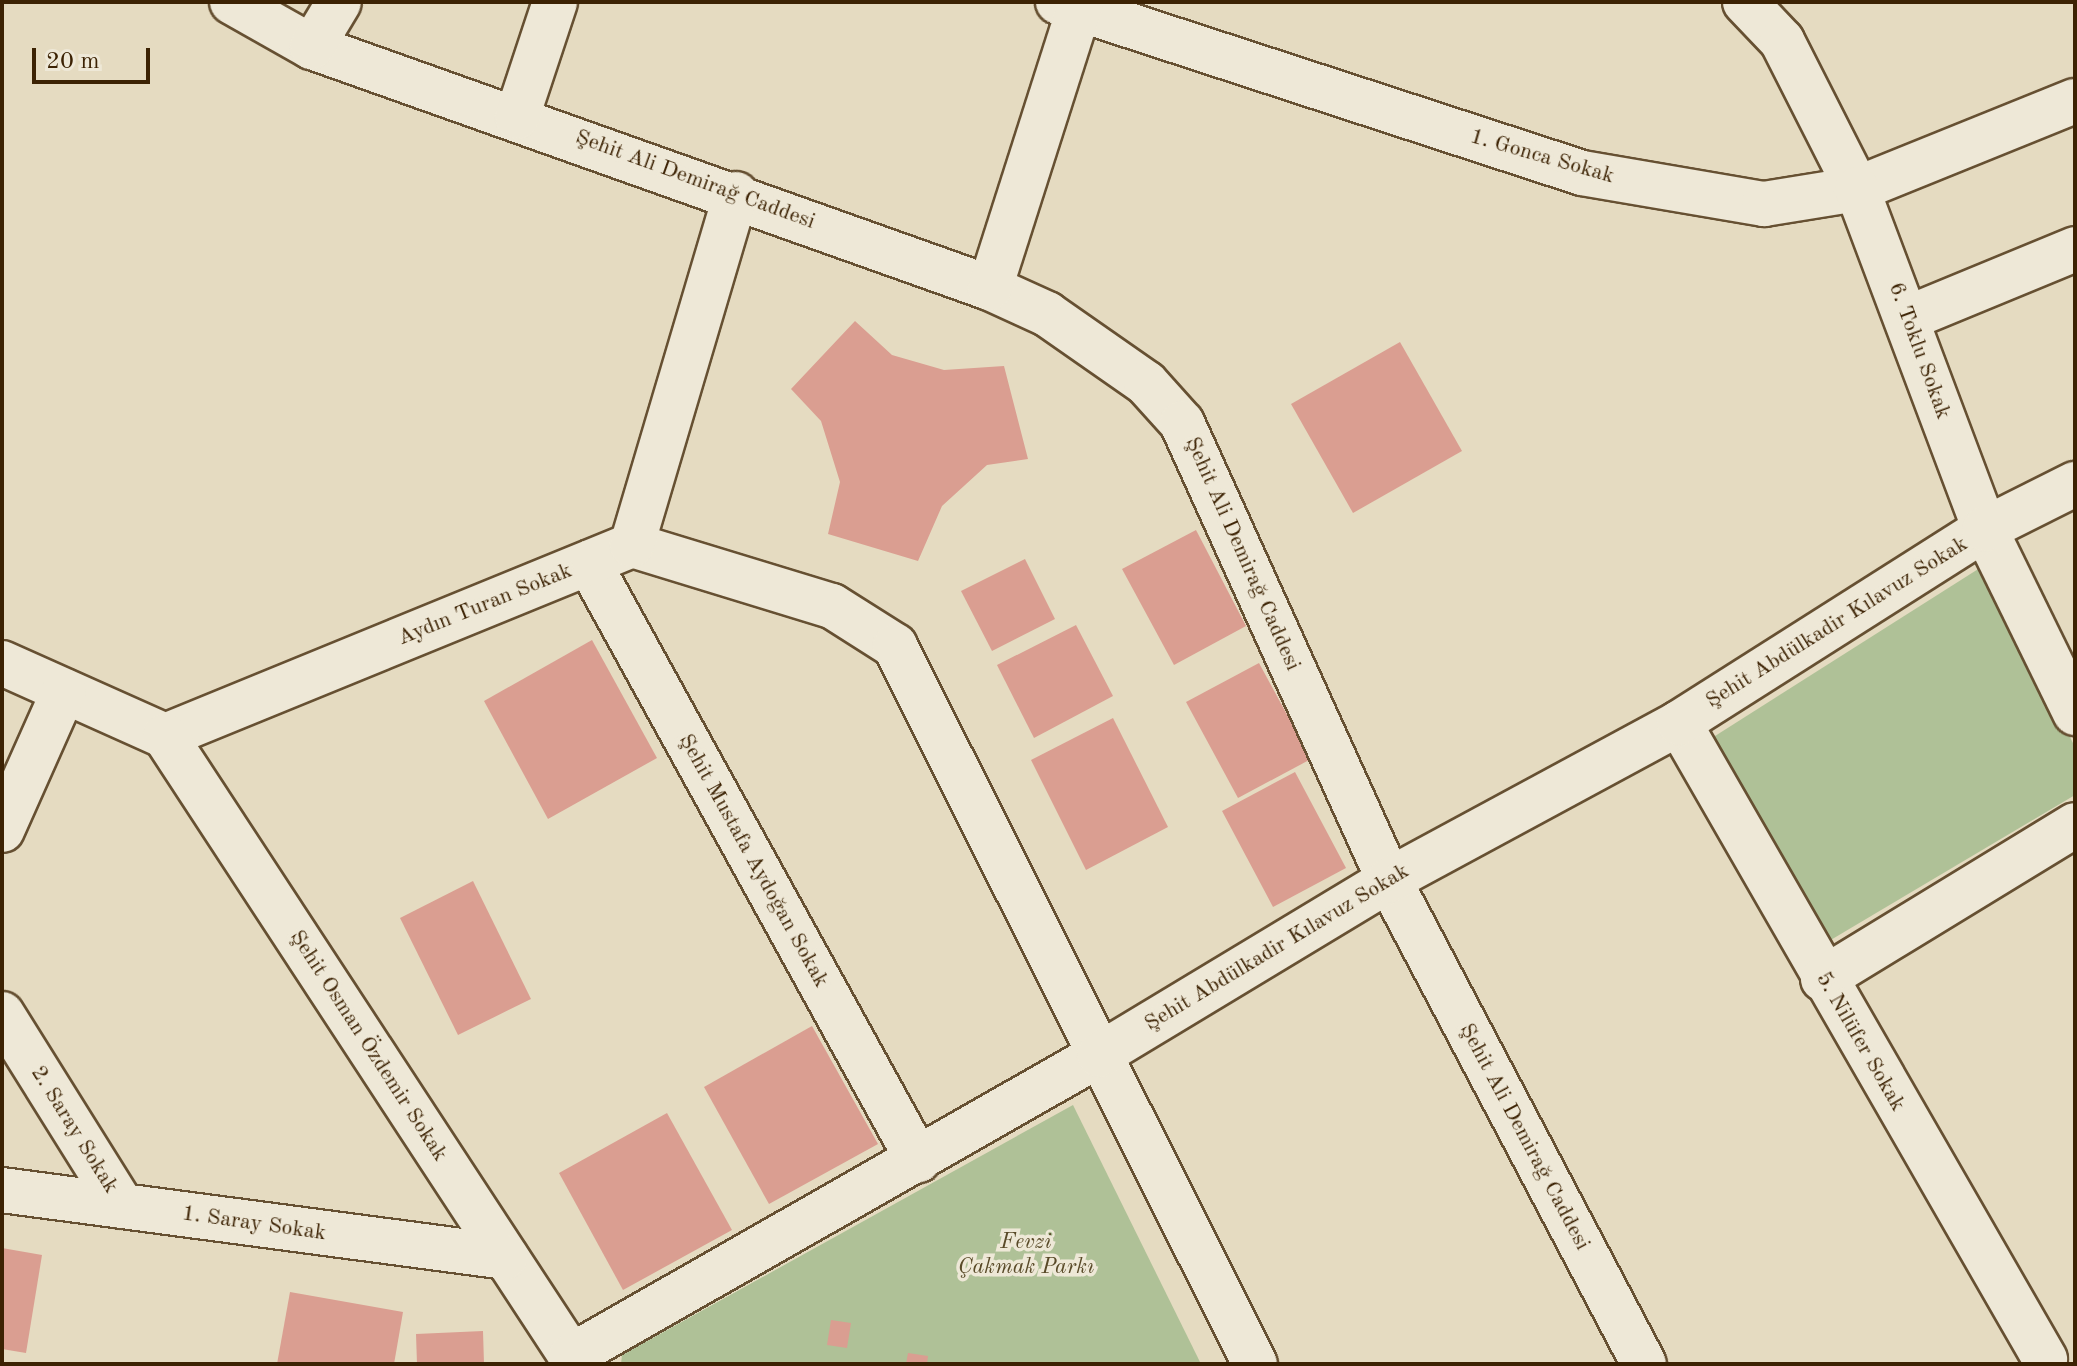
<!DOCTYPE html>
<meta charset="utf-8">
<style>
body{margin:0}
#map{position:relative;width:2077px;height:1366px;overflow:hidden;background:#e5dbc1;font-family:"Old Standard TT",serif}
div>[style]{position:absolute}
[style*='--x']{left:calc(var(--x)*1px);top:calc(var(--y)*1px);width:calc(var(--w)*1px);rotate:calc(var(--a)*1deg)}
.green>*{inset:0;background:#afc197}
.building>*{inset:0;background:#da9e91}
.roads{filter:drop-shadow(2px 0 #665032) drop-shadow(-2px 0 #665032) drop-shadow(0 2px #665032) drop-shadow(0 -2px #665032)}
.minor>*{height:44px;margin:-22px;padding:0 22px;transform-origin:22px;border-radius:22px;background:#eee8d7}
span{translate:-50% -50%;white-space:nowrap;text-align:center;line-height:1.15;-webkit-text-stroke:7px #eee8d7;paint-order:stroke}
.street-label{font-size:22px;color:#3c2203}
.park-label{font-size:22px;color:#594a28;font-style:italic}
.frame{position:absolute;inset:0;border:4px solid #3c2203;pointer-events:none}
.scale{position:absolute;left:32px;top:48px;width:118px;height:36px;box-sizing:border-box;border:4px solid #3c2203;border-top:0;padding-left:10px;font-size:24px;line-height:28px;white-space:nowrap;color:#3c2203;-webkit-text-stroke:6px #eee8d7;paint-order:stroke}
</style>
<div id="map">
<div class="green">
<i style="clip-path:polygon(1983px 566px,2075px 747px,2075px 795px,1829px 941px,1704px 743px)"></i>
<i style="clip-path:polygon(1073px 1105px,1201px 1364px,621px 1364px,622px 1355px)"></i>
</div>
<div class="building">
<i style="clip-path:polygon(855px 321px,892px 355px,944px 370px,1004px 366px,1028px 459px,987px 465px,942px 506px,918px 561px,828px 534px,840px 482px,821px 421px,791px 389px)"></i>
<i style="clip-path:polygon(1400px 342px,1462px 451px,1353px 513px,1291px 404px)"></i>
<i style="clip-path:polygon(1196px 530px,1246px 626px,1174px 665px,1122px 569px)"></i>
<i style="clip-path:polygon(1025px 559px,1055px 619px,992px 651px,961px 591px)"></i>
<i style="clip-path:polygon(1076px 625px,1113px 696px,1034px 738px,997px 665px)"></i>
<i style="clip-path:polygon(592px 640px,657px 758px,548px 819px,484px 701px)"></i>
<i style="clip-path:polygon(1259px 663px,1311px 759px,1238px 798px,1186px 702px)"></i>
<i style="clip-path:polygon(1113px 718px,1168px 827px,1086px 870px,1031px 760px)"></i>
<i style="clip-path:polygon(1295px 772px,1346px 868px,1273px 907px,1222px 811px)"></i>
<i style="clip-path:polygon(473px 881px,531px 999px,458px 1035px,400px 918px)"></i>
<i style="clip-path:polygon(812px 1026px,878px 1144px,769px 1204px,704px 1087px)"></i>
<i style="clip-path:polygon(667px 1113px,732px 1230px,623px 1290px,559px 1173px)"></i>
<i style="clip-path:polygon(2px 1248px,42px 1255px,26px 1353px,2px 1349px)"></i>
<i style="clip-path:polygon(290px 1292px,403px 1312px,394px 1364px,277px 1364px)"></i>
<i style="clip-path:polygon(831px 1320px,851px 1323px,847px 1348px,827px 1345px)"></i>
<i style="clip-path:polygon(483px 1331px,484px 1364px,417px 1364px,416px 1334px)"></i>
<i style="clip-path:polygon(908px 1353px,928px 1356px,927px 1364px,906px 1364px)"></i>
</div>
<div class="roads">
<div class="minor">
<i style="--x:232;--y:2;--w:92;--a:29.4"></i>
<i style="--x:312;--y:47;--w:720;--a:19.57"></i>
<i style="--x:990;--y:288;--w:63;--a:24.5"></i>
<i style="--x:1047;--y:314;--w:121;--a:34.9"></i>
<i style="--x:1146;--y:383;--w:54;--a:48"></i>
<i style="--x:1182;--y:423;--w:502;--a:65.63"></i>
<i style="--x:1389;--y:880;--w:547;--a:62.22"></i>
<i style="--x:1058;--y:2;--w:551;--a:18.07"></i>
<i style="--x:1582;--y:173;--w:185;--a:9.7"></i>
<i style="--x:1764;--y:204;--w:94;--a:-9.2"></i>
<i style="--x:1857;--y:189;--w:235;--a:-22"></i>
<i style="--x:1745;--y:2;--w:54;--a:46.5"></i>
<i style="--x:1782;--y:41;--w:166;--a:63.1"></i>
<i style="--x:1857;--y:189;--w:363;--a:69.4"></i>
<i style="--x:1985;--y:529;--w:205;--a:63.9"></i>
<i style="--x:312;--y:47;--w:52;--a:-59"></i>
<i style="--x:517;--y:117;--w:121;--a:-71.7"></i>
<i style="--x:990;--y:288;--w:300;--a:-72.3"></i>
<i style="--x:1908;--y:318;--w:181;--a:-22.4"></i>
<i style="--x:632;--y:545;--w:209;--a:17"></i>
<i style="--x:832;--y:606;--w:75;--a:32.4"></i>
<i style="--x:895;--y:646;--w:803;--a:63.37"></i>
<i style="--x:589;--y:563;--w:682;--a:61.14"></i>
<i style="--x:2;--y:663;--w:179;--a:24.1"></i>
<i style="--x:165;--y:736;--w:505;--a:-22.24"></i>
<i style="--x:632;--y:545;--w:366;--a:-73.5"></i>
<i style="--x:1679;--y:723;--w:734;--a:60.08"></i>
<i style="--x:165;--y:736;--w:741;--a:56.78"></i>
<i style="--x:2;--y:830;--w:152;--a:-66"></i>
<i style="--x:1823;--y:979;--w:295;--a:-31.4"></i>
<i style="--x:2;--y:1014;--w:226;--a:58"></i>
<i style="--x:2;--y:1190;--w:508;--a:7.57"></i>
<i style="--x:571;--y:1364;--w:8;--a:-90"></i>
<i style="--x:571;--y:1356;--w:608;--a:-29.69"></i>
<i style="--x:1099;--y:1055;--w:339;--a:-31.1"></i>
<i style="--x:1389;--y:880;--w:330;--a:-28.4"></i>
<i style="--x:1679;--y:723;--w:362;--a:-32.4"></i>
<i style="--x:1985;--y:529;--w:101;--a:-26.6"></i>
</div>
</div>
<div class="street-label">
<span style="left:1542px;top:157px;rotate:16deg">1. Gonca Sokak</span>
<span style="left:695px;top:180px;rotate:20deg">Şehit Ali Demirağ Caddesi</span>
<span style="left:1919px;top:351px;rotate:70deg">6. Toklu Sokak</span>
<span style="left:1242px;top:554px;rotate:66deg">Şehit Ali Demirağ Caddesi</span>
<span style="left:485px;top:605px;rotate:-22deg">Aydın Turan Sokak</span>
<span style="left:1837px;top:623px;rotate:-32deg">Şehit Abdülkadir Kılavuz Sokak</span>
<span style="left:753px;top:861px;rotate:61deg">Şehit Mustafa Aydoğan Sokak</span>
<span style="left:1277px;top:948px;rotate:-31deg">Şehit Abdülkadir Kılavuz Sokak</span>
<span style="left:1860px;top:1042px;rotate:60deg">5. Nilüfer Sokak</span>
<span style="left:368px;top:1046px;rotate:57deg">Şehit Osman Özdemir Sokak</span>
<span style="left:74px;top:1130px;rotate:58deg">2. Saray Sokak</span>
<span style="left:1524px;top:1137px;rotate:62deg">Şehit Ali Demirağ Caddesi</span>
<span style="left:254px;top:1224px;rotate:8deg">1. Saray Sokak</span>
</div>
<div class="park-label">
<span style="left:1026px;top:1255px">Fevzi<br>Çakmak Parkı</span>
</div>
<div class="frame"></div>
<div class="scale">20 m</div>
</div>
